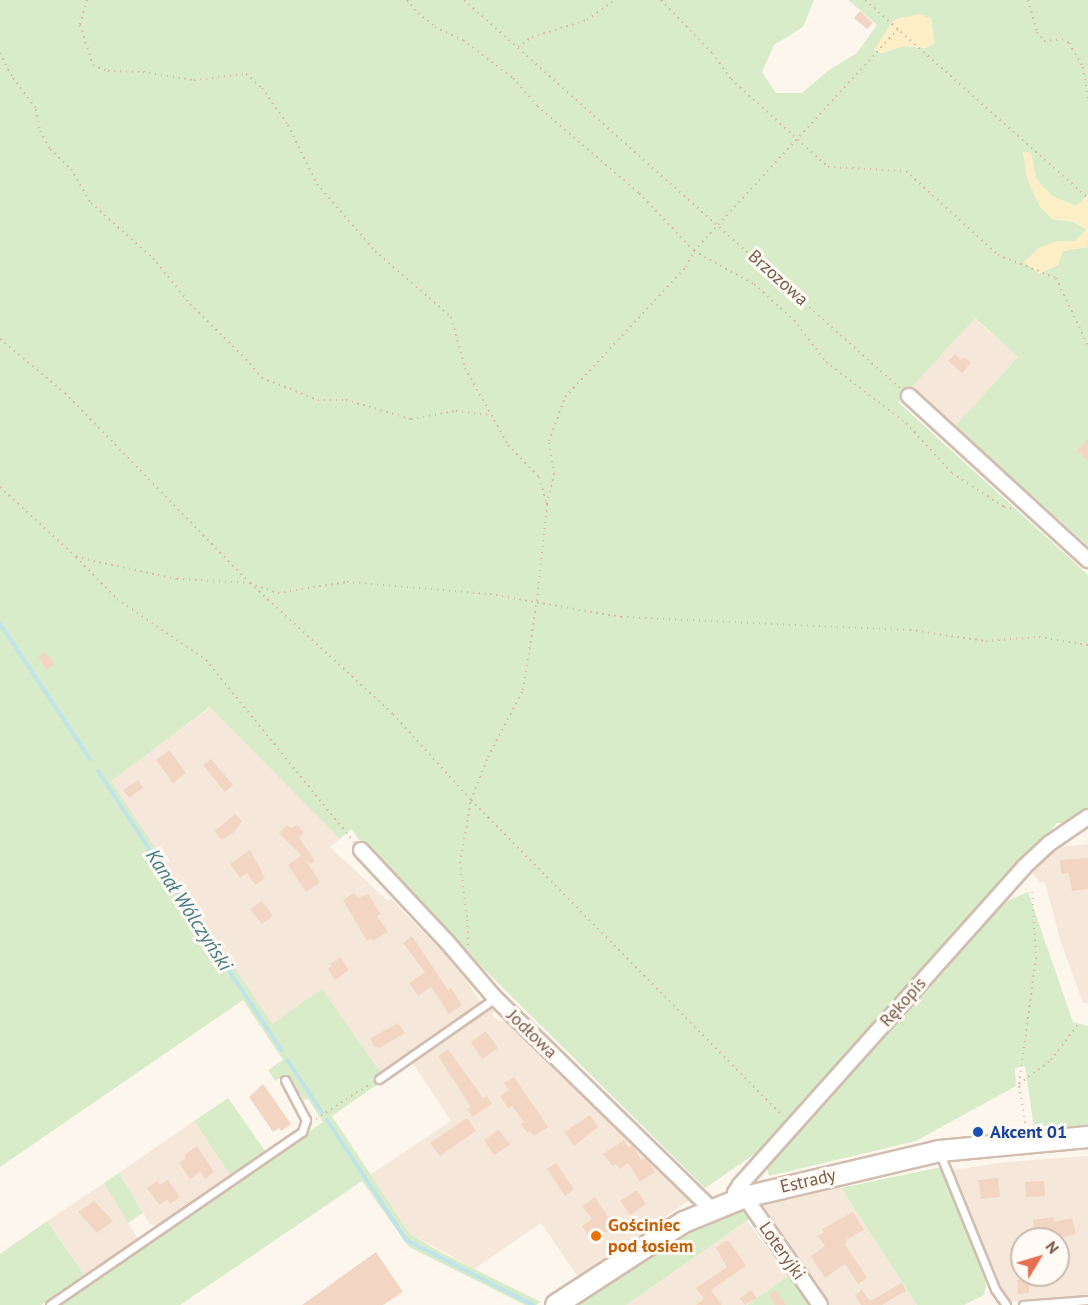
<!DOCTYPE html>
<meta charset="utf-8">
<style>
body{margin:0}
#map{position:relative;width:1088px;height:1305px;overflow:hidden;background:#fdf6ec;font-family:"PT Sans",sans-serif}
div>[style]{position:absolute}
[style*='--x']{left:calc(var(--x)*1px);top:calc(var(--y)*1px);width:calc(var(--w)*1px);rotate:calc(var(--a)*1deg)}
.residential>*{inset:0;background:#f5e8da}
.green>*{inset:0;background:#d8ecc9}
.sand>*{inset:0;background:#fcefc7}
.stream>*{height:4px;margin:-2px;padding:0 2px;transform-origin:2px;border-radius:2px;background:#bfe3e8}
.building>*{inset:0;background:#f3d5c3}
.path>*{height:2px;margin-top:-1px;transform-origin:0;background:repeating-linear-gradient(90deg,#d9b8a5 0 1.5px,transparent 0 6px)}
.roads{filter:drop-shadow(2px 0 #d1beb0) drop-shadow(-2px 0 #d1beb0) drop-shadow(0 2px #d1beb0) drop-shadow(0 -2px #d1beb0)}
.lane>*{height:7px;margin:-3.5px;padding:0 3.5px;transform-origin:3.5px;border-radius:3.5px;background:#fff}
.street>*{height:14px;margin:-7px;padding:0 7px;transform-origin:7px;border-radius:7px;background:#fff}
.secondary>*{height:20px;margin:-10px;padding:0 10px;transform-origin:10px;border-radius:10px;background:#fff}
.dots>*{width:16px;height:16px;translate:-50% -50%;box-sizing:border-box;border:3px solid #fffaf3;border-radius:50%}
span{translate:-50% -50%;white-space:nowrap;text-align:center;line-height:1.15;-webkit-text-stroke:6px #fffaf3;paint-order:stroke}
.street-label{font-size:18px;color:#7a5c4d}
.transit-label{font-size:18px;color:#164399;font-weight:700}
.left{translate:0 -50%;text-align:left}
.food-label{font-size:18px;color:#c56008;font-weight:700}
.water-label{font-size:20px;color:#437c86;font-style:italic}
.north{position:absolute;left:1010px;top:1227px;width:60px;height:60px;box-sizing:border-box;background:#fffaf3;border:2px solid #cabbb1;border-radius:50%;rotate:52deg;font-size:16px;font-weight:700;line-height:24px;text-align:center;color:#7a5c4d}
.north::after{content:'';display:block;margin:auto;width:21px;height:27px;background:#e76f51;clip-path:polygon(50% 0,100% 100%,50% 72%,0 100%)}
</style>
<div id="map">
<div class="residential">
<i style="clip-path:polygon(974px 318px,1018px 357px,955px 426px,912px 386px)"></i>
<i style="clip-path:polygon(211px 707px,340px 839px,330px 847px,388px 901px,391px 899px,435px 944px,454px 964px,482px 1003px,380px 1072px,322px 990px,272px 1025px,110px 781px)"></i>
<i style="clip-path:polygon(1088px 844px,1088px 1003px,1083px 1003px,1061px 942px,1045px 883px,1039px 881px,1032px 873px,1058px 847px)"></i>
<i style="clip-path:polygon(493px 1006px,496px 1008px,492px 1014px,499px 1021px,509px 1020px,691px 1199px,578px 1277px,541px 1223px,474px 1269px,409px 1233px,370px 1175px,451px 1121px,412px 1062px)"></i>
<i style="clip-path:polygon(194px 1121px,230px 1175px,157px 1226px,150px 1224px,119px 1173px)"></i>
<i style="clip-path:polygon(evenodd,1088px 1156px,1088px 1296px,1008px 1302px,1003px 1299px,951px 1170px,1007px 1162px,1088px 1156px,1022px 1239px,1058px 1239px,1058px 1275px,1022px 1275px,1022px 1239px)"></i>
<i style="clip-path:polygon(104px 1183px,138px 1239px,84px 1275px,47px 1221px)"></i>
<i style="clip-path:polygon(838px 1184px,917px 1305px,828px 1305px,760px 1207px,761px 1201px)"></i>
<i style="clip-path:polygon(747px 1221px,771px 1253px,777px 1253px,791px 1274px,747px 1305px,626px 1305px)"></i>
</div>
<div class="green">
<i style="clip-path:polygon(evenodd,0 0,814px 0,803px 27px,774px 45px,762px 72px,776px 93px,802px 93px,829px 70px,857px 53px,877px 25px,848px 0,1088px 0,1088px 195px,1076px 206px,1052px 196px,1036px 179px,1031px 153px,1024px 152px,1052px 219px,1074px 222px,1087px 230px,1075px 241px,1058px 241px,1063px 251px,1088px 247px,1088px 546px,955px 426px,1018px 357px,975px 318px,898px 402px,1088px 575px,1088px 812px,1072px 823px,1057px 823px,771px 1143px,705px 1188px,378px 864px,351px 829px,340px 839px,210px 707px,111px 781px,272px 1024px,322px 989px,385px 1079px,332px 1116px,409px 1233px,440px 1252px,541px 1302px,536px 1305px,525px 1305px,409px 1247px,362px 1181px,180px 1305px,57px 1305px,323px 1122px,308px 1099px,304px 1100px,286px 1074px,275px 1081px,268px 1070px,283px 1060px,243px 1000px,0 1167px,0 0,931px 18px,934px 43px,926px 48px,904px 46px,882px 53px,874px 50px,931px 18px)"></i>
<i style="clip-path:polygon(1028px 892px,1073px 1022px,1088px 1026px,1088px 1126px,1034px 1129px,1025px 1066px,1015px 1068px,1016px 1086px,916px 1141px,769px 1176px,767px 1169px,1002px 903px)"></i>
<i style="clip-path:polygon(228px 1098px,265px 1151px,230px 1175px,194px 1121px)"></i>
<i style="clip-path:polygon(941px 1167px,983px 1269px,986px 1286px,984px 1295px,964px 1305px,917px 1305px,841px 1188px)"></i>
<i style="clip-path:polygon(119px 1173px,143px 1213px,128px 1223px,104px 1183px)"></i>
<i style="clip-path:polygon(743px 1208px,751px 1218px,626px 1305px,577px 1305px,675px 1238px)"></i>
<i style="clip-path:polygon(47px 1221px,84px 1275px,41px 1305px,0 1305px,0 1254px)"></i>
<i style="clip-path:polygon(791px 1274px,813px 1305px,747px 1305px)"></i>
</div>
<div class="sand">
<i style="clip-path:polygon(918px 14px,931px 18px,934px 43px,926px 48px,904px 46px,882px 53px,874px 50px,893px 20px)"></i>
<i style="clip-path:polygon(1023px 152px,1031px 153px,1036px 179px,1052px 196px,1076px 206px,1088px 195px,1088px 247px,1063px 251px,1058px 265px,1039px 274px,1024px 262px,1040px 247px,1058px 241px,1075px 241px,1087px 230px,1074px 222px,1052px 219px,1040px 207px,1027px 179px)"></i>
</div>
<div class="stream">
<i style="--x:0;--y:624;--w:162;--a:56.3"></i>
<i style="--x:98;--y:771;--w:334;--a:56.7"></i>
<i style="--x:287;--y:1060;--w:63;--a:56.1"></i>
<i style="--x:327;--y:1120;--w:144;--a:56.6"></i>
<i style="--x:406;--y:1240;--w:143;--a:27.1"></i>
</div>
<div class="building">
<i style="clip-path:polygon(860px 11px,873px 23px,867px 29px,854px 18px)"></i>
<i style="clip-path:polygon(955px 354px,961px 360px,964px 357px,971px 363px,962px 373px,948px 361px)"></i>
<i style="clip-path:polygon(1088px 439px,1088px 461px,1077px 451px)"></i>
<i style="clip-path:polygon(46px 652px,55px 664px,47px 670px,38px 658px)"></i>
<i style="clip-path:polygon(169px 750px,186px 773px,173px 783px,156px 760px)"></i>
<i style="clip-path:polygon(211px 759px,233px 785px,225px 792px,203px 765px)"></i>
<i style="clip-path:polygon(138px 780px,143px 788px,129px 798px,123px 790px)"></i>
<i style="clip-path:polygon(235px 814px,242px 821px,234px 832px,222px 840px,215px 831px)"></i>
<i style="clip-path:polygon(287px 825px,291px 828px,297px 825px,304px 832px,299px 838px,315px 861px,310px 864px,279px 833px)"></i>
<i style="clip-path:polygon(250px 850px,265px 878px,255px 885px,247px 873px,240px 878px,230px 864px)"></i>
<i style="clip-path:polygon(302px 855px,320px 882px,306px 892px,288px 865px)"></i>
<i style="clip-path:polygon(1088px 858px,1088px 889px,1072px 891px,1069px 873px,1061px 874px,1060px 860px)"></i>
<i style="clip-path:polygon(354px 893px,358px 898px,368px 894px,381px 914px,377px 916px,388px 932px,373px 941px,371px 938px,367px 941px,343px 900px)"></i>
<i style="clip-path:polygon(262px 901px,273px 916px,262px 924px,250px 909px)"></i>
<i style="clip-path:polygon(412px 936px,448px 990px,451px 988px,462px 1005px,449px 1014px,431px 987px,418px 996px,409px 983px,425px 972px,403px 943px)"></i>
<i style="clip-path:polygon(340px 957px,349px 970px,335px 980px,328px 969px,332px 966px,330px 964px)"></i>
<i style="clip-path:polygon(398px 1023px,405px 1033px,380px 1048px,374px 1047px,371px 1038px)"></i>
<i style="clip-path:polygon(486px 1031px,498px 1048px,482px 1059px,471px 1042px)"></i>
<i style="clip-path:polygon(448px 1049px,483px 1098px,487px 1096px,492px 1104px,472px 1117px,467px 1109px,471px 1107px,438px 1056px)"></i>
<i style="clip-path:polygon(514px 1077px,548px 1127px,534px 1136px,530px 1131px,527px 1133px,521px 1124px,524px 1122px,512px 1106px,508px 1108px,500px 1096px,509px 1090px,504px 1083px)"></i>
<i style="clip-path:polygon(263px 1084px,291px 1124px,281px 1131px,279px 1128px,273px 1132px,249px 1097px)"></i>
<i style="clip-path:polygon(590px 1115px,598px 1127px,574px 1146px,564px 1132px)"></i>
<i style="clip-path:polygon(467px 1118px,476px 1131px,440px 1156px,430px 1143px)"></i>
<i style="clip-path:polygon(499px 1130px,510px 1145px,494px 1155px,484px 1140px)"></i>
<i style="clip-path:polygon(624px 1140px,628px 1147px,632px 1145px,641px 1160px,646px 1158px,655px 1172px,640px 1182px,628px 1163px,620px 1169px,616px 1164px,613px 1166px,603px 1154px)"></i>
<i style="clip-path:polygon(197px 1146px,214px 1172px,205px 1179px,200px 1172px,190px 1179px,179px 1163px,186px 1158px,184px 1155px)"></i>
<i style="clip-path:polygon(556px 1163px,574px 1189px,565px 1196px,547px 1169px)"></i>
<i style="clip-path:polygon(998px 1178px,1000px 1197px,981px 1199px,978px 1180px)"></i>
<i style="clip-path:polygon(168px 1180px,180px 1197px,170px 1204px,167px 1199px,159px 1205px,147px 1188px,157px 1181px,160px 1185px)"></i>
<i style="clip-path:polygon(1044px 1181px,1045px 1196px,1026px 1197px,1025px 1182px)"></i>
<i style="clip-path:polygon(637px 1190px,646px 1204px,630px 1215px,620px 1201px)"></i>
<i style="clip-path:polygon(595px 1197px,613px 1225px,608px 1232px,604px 1232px,591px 1240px,582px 1226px,592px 1219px,582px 1206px)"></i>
<i style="clip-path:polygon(94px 1201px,113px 1221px,97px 1233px,78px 1212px)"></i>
<i style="clip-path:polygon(853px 1212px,864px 1230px,846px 1240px,847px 1242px,845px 1244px,867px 1278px,858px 1284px,845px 1264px,825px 1278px,811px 1256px,825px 1246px,818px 1236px,824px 1232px,822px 1229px)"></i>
<i style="clip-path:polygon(1053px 1217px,1054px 1222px,1072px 1218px,1076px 1234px,1056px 1239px,1035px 1239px,1033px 1220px)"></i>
<i style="clip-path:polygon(725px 1241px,729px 1241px,746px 1266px,711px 1290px,722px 1305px,696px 1305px,704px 1299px,696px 1288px,727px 1267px,716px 1248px)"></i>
<i style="clip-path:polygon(376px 1252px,403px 1292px,383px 1305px,302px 1305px)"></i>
<i style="clip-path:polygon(1027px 1275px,1046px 1275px,1047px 1284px,1029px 1286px,1029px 1293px,1018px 1294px,1017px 1280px,1024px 1279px)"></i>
<i style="clip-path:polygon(902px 1283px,906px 1291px,882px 1305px,861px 1305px,855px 1295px,862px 1290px,870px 1301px)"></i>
<i style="clip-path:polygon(751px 1290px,757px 1298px,745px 1305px,740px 1298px)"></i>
<i style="clip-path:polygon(776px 1290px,786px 1305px,775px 1305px,769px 1295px)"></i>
</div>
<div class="path">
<i style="--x:87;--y:0;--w:26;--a:106"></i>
<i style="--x:80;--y:25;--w:42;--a:72"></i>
<i style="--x:93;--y:65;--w:16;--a:22"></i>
<i style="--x:108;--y:71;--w:35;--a:2"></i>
<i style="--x:143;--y:72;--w:52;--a:8.9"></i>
<i style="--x:194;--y:80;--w:52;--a:-6.6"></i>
<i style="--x:246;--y:74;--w:21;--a:41"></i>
<i style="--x:262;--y:88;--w:45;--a:54.9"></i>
<i style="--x:288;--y:125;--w:66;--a:63.8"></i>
<i style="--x:317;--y:184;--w:89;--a:49.1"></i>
<i style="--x:375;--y:251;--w:101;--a:41"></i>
<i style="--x:451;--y:317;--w:53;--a:74.6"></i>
<i style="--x:465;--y:368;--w:88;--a:60.8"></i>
<i style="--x:508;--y:445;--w:45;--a:45.9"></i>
<i style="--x:539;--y:477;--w:25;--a:74"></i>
<i style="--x:407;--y:0;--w:17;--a:50"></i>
<i style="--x:418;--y:13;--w:22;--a:39"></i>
<i style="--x:435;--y:27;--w:31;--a:25"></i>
<i style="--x:463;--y:40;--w:63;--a:37.2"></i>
<i style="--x:513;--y:78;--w:37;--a:49"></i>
<i style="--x:537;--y:106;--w:134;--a:40.5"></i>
<i style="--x:639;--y:193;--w:80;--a:46.5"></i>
<i style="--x:694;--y:251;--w:68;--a:28.8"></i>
<i style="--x:754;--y:284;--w:54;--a:42"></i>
<i style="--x:794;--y:320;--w:53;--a:52.7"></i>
<i style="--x:826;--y:362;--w:101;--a:37.3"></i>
<i style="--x:906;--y:423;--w:68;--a:47.4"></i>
<i style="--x:952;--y:473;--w:62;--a:33.2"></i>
<i style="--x:1004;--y:507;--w:9;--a:13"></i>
<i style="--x:464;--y:0;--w:585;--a:41.67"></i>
<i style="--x:661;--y:0;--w:74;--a:46.1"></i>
<i style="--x:712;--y:53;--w:32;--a:54"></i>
<i style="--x:731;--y:79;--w:131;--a:42.2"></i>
<i style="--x:828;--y:167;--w:78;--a:2.9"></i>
<i style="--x:906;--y:171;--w:125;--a:42.4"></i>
<i style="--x:998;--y:255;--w:62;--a:21.6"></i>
<i style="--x:1056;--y:278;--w:75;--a:64.8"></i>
<i style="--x:865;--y:0;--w:298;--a:41.6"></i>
<i style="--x:1028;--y:0;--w:33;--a:74"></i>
<i style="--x:1037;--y:32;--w:11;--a:52"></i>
<i style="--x:1044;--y:41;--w:18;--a:-6"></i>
<i style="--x:1062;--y:39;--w:8;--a:30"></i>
<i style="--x:1069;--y:43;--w:28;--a:60"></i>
<i style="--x:1083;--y:67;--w:32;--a:81"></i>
<i style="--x:518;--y:47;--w:17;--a:-36"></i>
<i style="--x:532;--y:37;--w:58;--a:-17.2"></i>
<i style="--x:587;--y:20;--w:34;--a:-36"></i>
<i style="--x:0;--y:53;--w:28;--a:63"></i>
<i style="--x:13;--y:78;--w:39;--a:53"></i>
<i style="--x:36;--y:109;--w:22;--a:80"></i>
<i style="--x:40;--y:131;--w:21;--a:61"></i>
<i style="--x:50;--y:149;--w:29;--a:44"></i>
<i style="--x:71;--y:169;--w:39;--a:60"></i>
<i style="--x:91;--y:203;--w:83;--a:41.6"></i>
<i style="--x:153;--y:258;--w:59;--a:51.2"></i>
<i style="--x:190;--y:304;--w:78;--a:44.5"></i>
<i style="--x:246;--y:359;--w:25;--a:50"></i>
<i style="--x:262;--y:378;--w:60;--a:21.4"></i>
<i style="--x:318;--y:400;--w:28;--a:0"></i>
<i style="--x:346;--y:400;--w:68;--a:16.3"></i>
<i style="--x:411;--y:419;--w:46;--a:-10.1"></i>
<i style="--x:456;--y:411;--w:35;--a:7"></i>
<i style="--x:0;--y:339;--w:85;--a:39.7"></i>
<i style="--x:65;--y:393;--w:265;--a:45.8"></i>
<i style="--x:250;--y:583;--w:194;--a:42.5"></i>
<i style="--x:393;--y:714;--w:116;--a:47.8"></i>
<i style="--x:471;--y:800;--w:444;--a:45.4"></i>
<i style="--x:0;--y:487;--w:103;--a:42.6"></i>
<i style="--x:76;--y:557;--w:59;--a:45.7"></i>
<i style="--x:117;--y:599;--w:108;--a:34.4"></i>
<i style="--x:206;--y:660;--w:235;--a:50.9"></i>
<i style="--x:76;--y:557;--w:103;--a:12.3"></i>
<i style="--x:177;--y:579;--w:73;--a:3.1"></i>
<i style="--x:250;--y:583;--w:30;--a:20"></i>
<i style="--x:278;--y:593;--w:70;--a:-9.1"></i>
<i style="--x:347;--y:582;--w:144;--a:4.8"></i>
<i style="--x:490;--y:594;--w:133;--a:10"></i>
<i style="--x:621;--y:617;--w:289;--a:2.6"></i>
<i style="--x:910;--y:630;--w:77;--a:8.2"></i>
<i style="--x:986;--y:641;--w:53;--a:-4.3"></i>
<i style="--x:1039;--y:637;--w:50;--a:9.3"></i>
<i style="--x:468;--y:945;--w:28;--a:-92"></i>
<i style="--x:467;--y:917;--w:54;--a:-97.4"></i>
<i style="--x:460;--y:863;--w:64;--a:-80.1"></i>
<i style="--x:471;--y:800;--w:46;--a:-68.4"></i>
<i style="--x:488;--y:757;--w:76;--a:-62.4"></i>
<i style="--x:523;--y:690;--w:90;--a:-81.1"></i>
<i style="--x:537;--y:601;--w:98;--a:-84.1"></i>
<i style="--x:547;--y:504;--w:31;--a:-77"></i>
<i style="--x:554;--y:474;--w:33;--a:-99"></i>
<i style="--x:549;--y:441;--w:47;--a:-70"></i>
<i style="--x:565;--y:397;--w:178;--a:-47.1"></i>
<i style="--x:686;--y:267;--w:18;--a:-63"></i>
<i style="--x:694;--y:251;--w:301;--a:-47.4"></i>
<i style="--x:1019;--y:1084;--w:40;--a:-37"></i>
<i style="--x:1051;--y:1060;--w:48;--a:-52.7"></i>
<i style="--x:316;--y:1119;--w:66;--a:-33.2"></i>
<i style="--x:1026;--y:1129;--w:46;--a:-98.8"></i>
<i style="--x:1019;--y:1084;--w:126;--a:-82.3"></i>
<i style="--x:1036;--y:959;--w:69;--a:-93.3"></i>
</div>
<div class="roads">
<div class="lane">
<i style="--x:379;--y:1079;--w:141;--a:-34.9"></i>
<i style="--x:940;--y:1154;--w:146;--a:67.8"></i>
<i style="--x:995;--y:1289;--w:19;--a:55"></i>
<i style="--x:50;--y:1305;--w:306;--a:-34.5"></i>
<i style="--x:302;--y:1132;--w:13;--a:-72"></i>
<i style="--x:306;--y:1120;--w:45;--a:-117.7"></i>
<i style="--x:1023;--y:1305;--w:65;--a:-4.4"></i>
</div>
<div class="street">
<i style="--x:909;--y:396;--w:243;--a:42.5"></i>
<i style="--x:361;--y:850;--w:127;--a:46.9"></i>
<i style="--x:448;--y:943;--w:72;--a:49.5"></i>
<i style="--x:495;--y:998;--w:303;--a:44.3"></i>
<i style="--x:745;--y:1197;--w:131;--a:55.2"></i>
<i style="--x:735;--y:1201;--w:8;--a:-90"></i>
<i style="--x:735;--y:1193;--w:9;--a:-58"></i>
<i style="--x:740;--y:1185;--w:426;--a:-48.2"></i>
<i style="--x:1024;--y:867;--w:35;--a:-43"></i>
<i style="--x:1050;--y:843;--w:46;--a:-34.4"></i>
</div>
<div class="secondary">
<i style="--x:556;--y:1305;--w:153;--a:-33"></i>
<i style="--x:684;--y:1222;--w:66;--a:-22.3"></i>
<i style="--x:745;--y:1197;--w:199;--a:-13.3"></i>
<i style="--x:939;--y:1151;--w:150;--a:-5.4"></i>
</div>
</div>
<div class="dots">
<i style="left:978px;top:1132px;background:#1a4fb4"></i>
<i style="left:596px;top:1236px;background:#e8710a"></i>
</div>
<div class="street-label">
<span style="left:778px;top:278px;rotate:42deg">Brzozowa</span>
<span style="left:903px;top:1002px;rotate:-48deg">Rękopis</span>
<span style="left:532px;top:1034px;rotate:44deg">Jodłowa</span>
<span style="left:808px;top:1181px;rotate:-13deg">Estrady</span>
<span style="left:782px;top:1251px;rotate:55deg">Loteryjki</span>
</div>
<div class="transit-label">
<span class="left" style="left:990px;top:1132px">Akcent 01</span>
</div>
<div class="food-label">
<span class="left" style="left:608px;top:1236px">Gościniec<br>pod łosiem</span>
</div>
<div class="water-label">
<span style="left:189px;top:910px;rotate:57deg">Kanał Wólczyński</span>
</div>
<div class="north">N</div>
</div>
